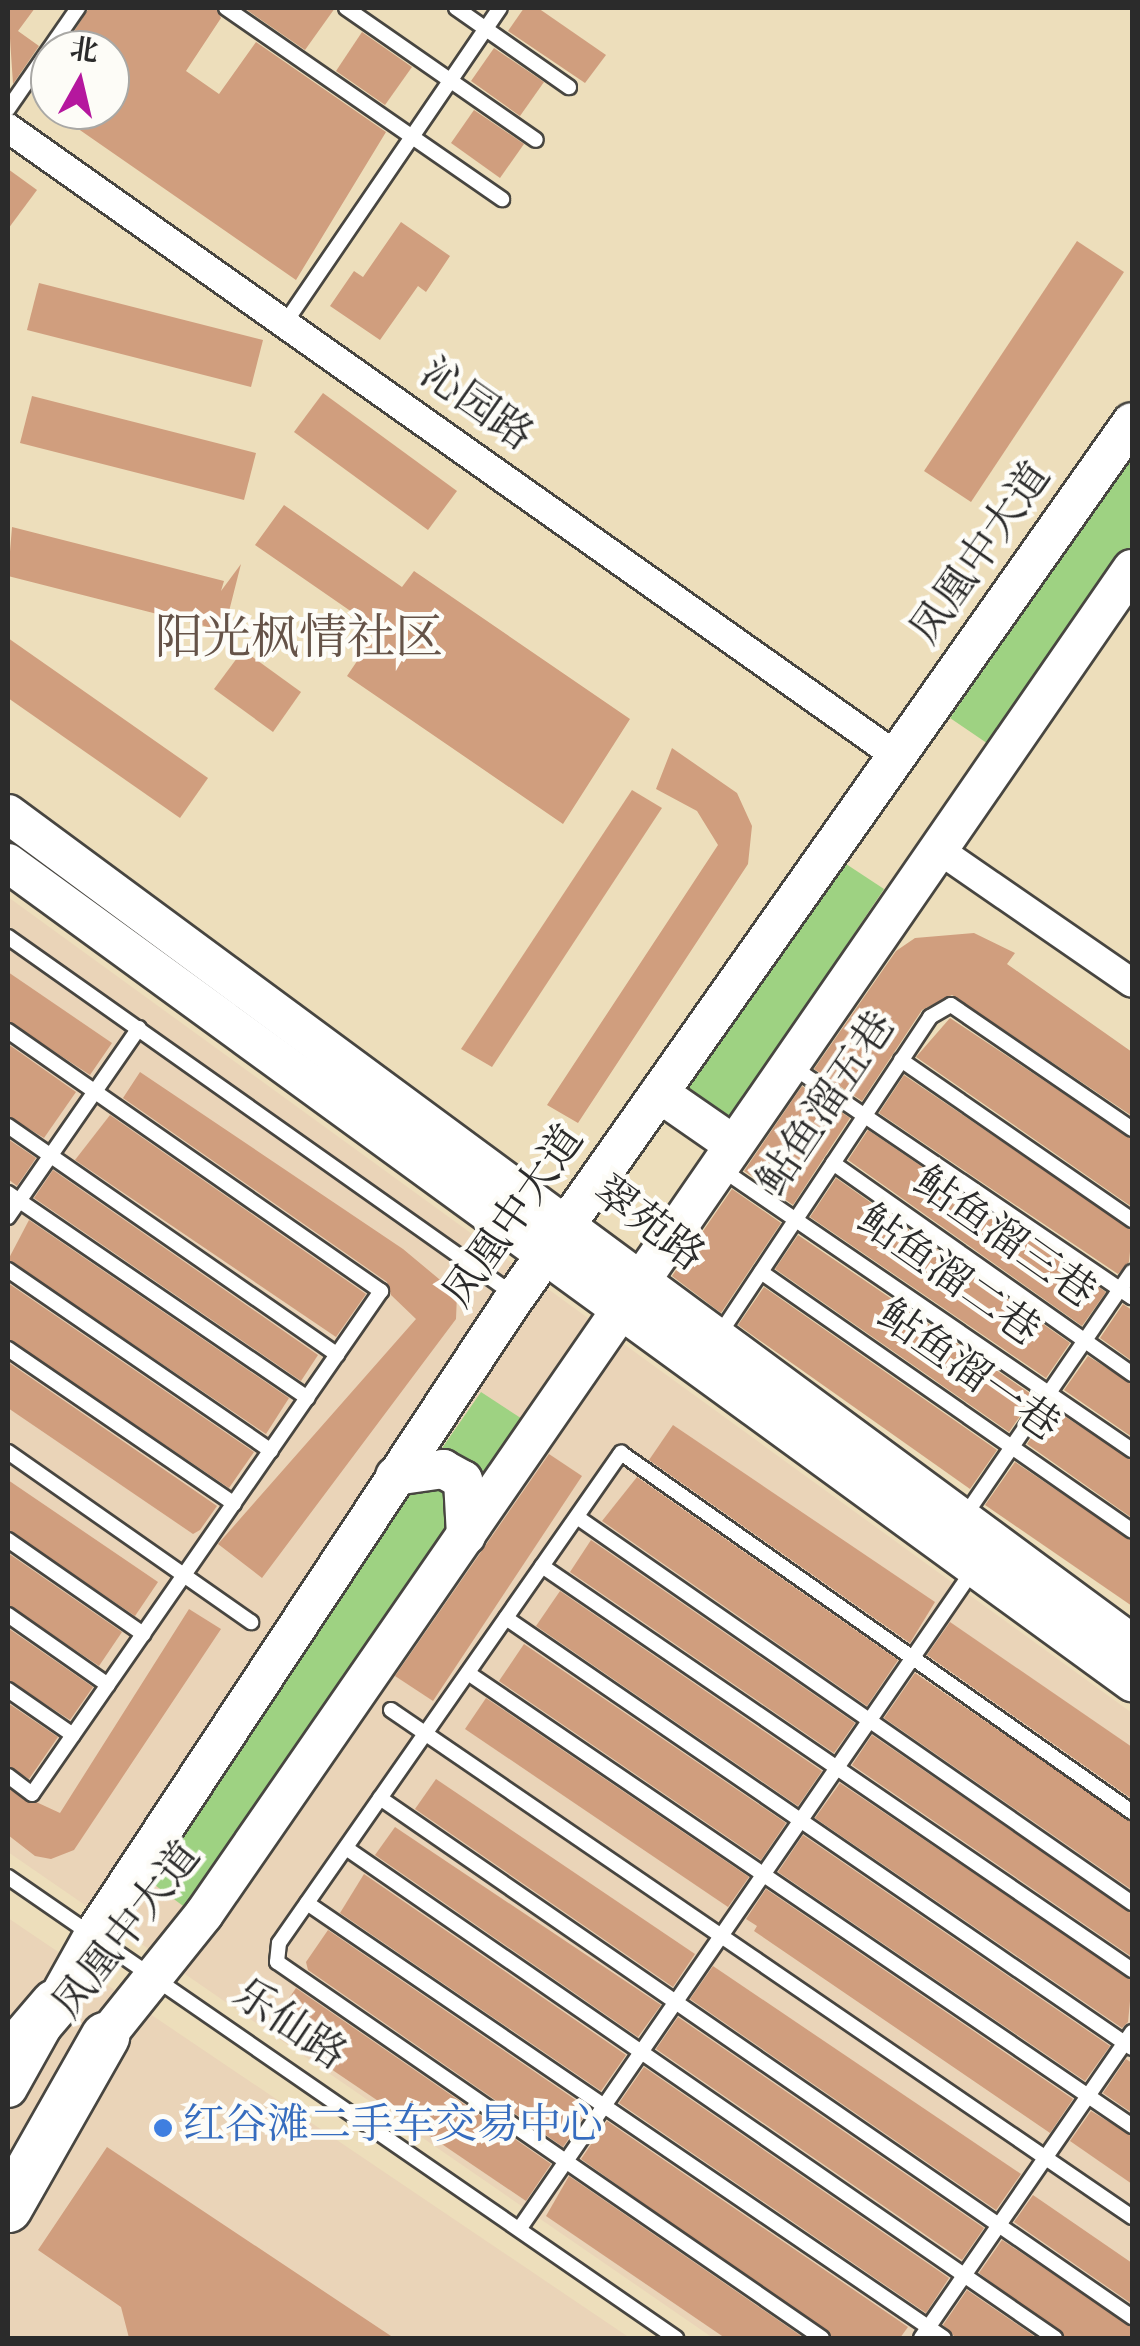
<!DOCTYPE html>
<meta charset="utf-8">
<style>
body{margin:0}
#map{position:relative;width:1140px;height:2346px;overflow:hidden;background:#eddebb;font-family:"Sorts Mill Goudy","Noto Serif SC",serif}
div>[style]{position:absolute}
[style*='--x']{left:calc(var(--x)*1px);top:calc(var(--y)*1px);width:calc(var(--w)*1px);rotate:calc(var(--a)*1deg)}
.built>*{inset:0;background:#ead4b8}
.green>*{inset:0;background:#9ed282}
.building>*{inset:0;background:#d09e7e}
.roads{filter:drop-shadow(2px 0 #484641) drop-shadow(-2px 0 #484641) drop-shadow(0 2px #484641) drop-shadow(0 -2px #484641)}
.lane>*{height:14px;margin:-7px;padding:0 7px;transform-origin:7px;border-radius:7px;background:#fff}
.street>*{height:28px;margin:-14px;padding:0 14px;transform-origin:14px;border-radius:14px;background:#fff}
.secondary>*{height:38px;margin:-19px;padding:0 19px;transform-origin:19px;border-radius:19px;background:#fff}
.highway>*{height:48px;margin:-24px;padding:0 24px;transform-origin:24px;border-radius:24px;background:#fff}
.dots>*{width:28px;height:28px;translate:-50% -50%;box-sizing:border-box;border:5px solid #fdfcf7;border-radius:50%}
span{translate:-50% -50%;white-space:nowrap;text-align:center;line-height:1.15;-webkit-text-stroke:9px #fdfcf7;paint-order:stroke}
.street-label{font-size:42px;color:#2b2b2b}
.shop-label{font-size:42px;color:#366cbe}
.left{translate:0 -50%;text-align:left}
.quarter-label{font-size:48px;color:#655348}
.frame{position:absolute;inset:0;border:10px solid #2b2b2b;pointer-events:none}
.north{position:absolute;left:30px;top:30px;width:100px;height:100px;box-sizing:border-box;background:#fdfcf7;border:2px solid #a9a8a5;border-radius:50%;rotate:8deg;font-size:28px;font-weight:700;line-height:40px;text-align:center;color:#2b2b2b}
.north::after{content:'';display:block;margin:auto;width:35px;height:45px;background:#b5179e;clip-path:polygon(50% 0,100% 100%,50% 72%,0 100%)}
</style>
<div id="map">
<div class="built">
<i style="clip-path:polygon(8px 897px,1132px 1713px,1132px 2338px,713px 2338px,8px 1852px)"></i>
<i style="clip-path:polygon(8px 1918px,630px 2338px,8px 2338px)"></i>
</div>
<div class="green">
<i style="clip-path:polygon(1132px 458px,1132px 556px,997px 750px,950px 718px)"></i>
<i style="clip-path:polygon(840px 860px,884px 889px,729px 1120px,685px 1092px)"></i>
<i style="clip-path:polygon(481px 1392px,530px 1424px,194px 1914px,144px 1877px)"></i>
</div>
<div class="building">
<i style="clip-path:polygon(8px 8px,35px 8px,18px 31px,39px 46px,13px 84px)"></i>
<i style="clip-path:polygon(89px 8px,216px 8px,221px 18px,186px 71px,219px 94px,256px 42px,386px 132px,296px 280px,51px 110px,110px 110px,110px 50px,62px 50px)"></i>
<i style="clip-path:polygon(244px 8px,335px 8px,305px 50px)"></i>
<i style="clip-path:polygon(524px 8px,538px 8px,606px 55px,585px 83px,508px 31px)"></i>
<i style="clip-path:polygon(362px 32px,412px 67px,385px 105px,336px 71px)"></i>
<i style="clip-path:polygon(494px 48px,544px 82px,520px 116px,471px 81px)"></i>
<i style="clip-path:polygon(474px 110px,524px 144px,500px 178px,451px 143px)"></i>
<i style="clip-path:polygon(8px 169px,37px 190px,8px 229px)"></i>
<i style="clip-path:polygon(401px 222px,450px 256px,426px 292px,418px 286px,380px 340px,330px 306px,354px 271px,363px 277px)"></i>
<i style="clip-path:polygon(1077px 241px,1124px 272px,971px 502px,924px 471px)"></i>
<i style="clip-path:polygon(39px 283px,263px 340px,251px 387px,27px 330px)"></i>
<i style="clip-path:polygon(323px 393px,457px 491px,428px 530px,294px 432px)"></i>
<i style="clip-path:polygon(32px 396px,256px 453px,244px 500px,20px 443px)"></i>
<i style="clip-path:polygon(284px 505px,402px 587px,414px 571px,630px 719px,563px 824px,347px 676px,378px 630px,255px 545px)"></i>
<i style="clip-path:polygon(12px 527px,224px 581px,221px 591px,241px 564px,224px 631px,8px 576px)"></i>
<i style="clip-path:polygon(8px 638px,208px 778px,180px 818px,8px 698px)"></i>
<i style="clip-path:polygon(243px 650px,301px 692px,273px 732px,214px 689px)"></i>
<i style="clip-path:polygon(672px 748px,737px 793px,752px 826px,748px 864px,578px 1123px,547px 1105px,718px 845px,697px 811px,656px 789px)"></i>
<i style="clip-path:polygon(632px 790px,662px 808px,492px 1067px,461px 1049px)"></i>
<i style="clip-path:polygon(974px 933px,1015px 953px,1007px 964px,1132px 1052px,1132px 1116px,952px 995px,922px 1010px,862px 1101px,814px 1069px,896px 951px,915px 938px)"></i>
<i style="clip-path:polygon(8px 972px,112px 1043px,90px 1075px,8px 1021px)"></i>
<i style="clip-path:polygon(950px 1018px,1132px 1139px,1132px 1207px,916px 1057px)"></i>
<i style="clip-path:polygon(8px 1044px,76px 1092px,44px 1138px,8px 1116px)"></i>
<i style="clip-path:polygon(140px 1072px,403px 1249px,457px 1294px,456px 1319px,262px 1578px,218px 1544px,416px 1319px,391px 1295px,387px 1282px,123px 1098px)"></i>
<i style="clip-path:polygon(904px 1075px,1132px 1230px,1129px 1262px,1118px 1274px,879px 1113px)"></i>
<i style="clip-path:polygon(802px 1086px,850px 1118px,793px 1205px,744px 1171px)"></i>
<i style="clip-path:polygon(110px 1115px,366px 1294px,336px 1337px,75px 1160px)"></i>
<i style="clip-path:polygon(868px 1130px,1106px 1292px,1082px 1326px,848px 1160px)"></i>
<i style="clip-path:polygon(8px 1139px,36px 1158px,17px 1186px,8px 1179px)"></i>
<i style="clip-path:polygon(53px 1170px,318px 1355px,301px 1381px,34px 1198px)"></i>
<i style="clip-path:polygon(836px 1178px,1070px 1343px,1046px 1378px,810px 1217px)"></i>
<i style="clip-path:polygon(732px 1189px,781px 1223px,721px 1313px,672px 1276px)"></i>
<i style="clip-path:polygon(29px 1220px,289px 1398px,266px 1434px,8px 1260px)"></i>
<i style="clip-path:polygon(798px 1235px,1034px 1396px,1009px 1432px,775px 1269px)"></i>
<i style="clip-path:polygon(8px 1283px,254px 1452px,229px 1488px,8px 1339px)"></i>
<i style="clip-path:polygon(764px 1287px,997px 1450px,970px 1489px,738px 1325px)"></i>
<i style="clip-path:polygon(1123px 1304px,1132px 1310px,1132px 1361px,1100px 1338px)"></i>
<i style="clip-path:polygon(1088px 1356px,1132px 1384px,1132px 1437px,1064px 1390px)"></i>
<i style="clip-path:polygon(8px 1362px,217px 1506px,200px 1530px,193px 1534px,8px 1408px)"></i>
<i style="clip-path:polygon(1052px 1408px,1132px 1460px,1132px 1518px,1027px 1444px)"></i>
<i style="clip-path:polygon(673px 1425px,935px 1602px,910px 1643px,649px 1460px)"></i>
<i style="clip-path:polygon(549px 1454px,582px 1476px,433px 1701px,395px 1676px)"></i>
<i style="clip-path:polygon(1015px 1462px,1132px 1541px,1132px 1606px,985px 1505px)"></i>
<i style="clip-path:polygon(637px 1477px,898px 1660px,867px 1706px,602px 1521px)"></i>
<i style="clip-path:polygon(8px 1480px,158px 1582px,135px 1616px,8px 1530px)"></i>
<i style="clip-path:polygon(591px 1540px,855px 1723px,834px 1753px,570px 1572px)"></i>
<i style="clip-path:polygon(8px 1553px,122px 1632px,99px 1666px,8px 1605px)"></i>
<i style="clip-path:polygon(560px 1591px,822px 1771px,798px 1806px,536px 1626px)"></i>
<i style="clip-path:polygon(189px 1609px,221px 1629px,74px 1850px,51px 1859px,35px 1856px,8px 1835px,8px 1789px,60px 1813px)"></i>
<i style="clip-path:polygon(950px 1622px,1132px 1747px,1132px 1799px,927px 1655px)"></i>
<i style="clip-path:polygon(8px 1628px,93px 1687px,70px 1720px,8px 1680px)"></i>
<i style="clip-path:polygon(524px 1644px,786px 1823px,761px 1860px,499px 1681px)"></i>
<i style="clip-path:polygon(915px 1673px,1132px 1822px,1132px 1890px,884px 1718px)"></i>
<i style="clip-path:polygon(486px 1698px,749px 1877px,728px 1907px,465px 1729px)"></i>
<i style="clip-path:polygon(8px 1703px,58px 1737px,29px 1779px,8px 1766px)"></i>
<i style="clip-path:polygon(872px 1735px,1132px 1913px,1132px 1957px,852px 1765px)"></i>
<i style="clip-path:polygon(436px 1779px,695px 1954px,673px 1987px,415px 1809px)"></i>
<i style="clip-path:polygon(840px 1783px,1132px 1980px,1128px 2022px,1122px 2028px,815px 1818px)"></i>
<i style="clip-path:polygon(395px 1827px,661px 2005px,638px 2037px,375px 1855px)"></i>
<i style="clip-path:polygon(803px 1835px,1110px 2046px,1085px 2081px,778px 1872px)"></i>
<i style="clip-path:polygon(364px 1874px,626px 2055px,601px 2091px,340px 1913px)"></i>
<i style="clip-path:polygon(766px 1889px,1073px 2099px,1050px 2133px,754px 1931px,757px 1926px,746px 1919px)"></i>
<i style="clip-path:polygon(328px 1930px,589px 2109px,563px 2147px,308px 1970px,306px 1962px)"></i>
<i style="clip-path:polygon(713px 1966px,1021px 2174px,996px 2210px,690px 1999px)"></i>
<i style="clip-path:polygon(296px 1988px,551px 2164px,526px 2201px,269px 2027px)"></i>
<i style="clip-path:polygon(678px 2017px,984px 2228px,962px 2260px,656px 2049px)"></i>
<i style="clip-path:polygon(1126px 2059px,1132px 2063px,1132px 2113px,1103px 2093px)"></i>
<i style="clip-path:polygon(644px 2067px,949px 2278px,926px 2313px,619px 2103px)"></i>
<i style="clip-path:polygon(1091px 2111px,1132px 2136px,1132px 2184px,1070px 2141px)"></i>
<i style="clip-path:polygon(607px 2121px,908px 2327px,900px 2338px,832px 2338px,581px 2159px)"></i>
<i style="clip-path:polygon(107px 2147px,394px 2338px,129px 2338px,121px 2307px,38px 2250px)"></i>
<i style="clip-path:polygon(569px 2176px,804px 2338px,725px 2338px,546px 2216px)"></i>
<i style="clip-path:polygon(1033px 2195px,1132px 2263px,1132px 2304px,1014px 2222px)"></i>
<i style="clip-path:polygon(1002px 2240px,1132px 2327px,1132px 2338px,1066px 2338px,979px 2273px)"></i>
<i style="clip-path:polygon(967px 2290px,1037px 2338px,954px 2336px,943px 2325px)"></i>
</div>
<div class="roads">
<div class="lane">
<i style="--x:226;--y:8;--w:336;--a:34.7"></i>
<i style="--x:346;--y:8;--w:231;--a:34.8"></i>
<i style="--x:456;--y:8;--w:138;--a:35"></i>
<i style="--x:8;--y:109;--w:123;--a:-55.3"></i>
<i style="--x:285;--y:323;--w:381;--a:-55.7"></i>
<i style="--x:8;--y:937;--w:618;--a:35.26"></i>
<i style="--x:8;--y:1031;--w:455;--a:34.9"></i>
<i style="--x:381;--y:1291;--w:612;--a:124.75"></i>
<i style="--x:32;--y:1794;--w:30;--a:-143"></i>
<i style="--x:901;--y:1060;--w:281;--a:34.7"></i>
<i style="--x:790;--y:1065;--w:413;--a:34.2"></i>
<i style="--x:8;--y:1126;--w:401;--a:34.8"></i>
<i style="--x:833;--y:1163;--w:366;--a:35.2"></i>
<i style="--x:720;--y:1168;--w:499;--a:34.4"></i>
<i style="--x:8;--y:1193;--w:363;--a:34.4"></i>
<i style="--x:8;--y:1217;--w:230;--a:-55.3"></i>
<i style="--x:8;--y:1270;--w:319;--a:34.5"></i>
<i style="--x:761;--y:1272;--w:452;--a:34.9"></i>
<i style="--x:719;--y:1335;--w:382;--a:-56.4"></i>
<i style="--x:930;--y:1017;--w:24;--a:-30"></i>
<i style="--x:951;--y:1005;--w:219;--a:34.4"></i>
<i style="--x:8;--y:1349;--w:274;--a:34.4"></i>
<i style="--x:8;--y:1452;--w:297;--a:35"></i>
<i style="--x:577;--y:1517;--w:676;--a:34.82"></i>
<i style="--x:964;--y:1517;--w:297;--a:-55.6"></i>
<i style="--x:8;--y:1540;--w:165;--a:34.8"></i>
<i style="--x:542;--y:1566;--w:715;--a:34.4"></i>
<i style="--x:8;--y:1615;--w:122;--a:35"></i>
<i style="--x:506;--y:1618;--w:759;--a:34.49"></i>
<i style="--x:468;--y:1673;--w:804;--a:34.3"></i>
<i style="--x:8;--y:1690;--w:79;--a:34.7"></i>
<i style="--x:391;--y:1710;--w:898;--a:34.38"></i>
<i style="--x:380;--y:1798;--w:914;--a:34.61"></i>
<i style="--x:346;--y:1848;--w:862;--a:34.65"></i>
<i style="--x:8;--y:1877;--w:812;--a:34.61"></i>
<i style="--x:307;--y:1903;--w:771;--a:34.33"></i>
<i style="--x:520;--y:2228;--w:799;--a:-55.45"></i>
<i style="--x:822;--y:2338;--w:662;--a:-145.4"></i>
<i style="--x:277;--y:1962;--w:19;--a:-84"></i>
<i style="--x:279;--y:1943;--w:598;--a:-55.09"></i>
<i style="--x:621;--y:1453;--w:625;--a:35.09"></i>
<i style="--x:921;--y:2338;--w:372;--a:-55.4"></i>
</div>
<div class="street">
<i style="--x:8;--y:128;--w:1086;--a:35.26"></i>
<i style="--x:935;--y:847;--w:239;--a:34.6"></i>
</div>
<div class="secondary">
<i style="--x:8;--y:814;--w:1397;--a:36.44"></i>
<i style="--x:8;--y:863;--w:1391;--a:36.08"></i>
<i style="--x:659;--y:1093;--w:91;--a:34.7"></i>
<i style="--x:395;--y:1476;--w:49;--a:-8.3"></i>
<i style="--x:443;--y:1469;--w:23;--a:29"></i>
<i style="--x:463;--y:1480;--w:56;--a:86.9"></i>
<i style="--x:87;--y:2060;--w:187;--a:-51.3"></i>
<i style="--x:204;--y:1914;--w:1634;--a:-55.4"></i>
<i style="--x:8;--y:2088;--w:174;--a:-60.8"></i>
<i style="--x:93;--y:1936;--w:755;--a:-56.56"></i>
<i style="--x:509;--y:1306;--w:1081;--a:-54.83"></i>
</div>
<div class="highway">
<i style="--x:8;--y:2059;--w:72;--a:-49.5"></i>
<i style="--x:8;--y:2208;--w:197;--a:-60.4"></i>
</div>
</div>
<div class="dots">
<i style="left:163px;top:2128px;background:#3f7fe0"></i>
</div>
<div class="street-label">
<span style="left:475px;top:407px;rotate:35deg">沁园路</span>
<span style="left:983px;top:555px;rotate:-55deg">凤凰中大道</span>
<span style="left:829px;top:1105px;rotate:-56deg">鲇鱼溜五巷</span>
<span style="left:516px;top:1218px;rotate:-55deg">凤凰中大道</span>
<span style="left:647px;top:1226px;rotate:37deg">翠苑路</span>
<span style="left:1003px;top:1240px;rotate:35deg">鲇鱼溜三巷</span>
<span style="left:947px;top:1278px;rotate:35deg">鲇鱼溜二巷</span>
<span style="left:967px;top:1373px;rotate:35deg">鲇鱼溜一巷</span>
<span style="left:129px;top:1932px;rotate:-52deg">凤凰中大道</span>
<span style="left:288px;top:2027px;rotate:34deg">乐仙路</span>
</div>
<div class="shop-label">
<span class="left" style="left:183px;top:2128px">红谷滩二手车交易中心</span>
</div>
<div class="quarter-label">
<span style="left:299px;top:642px">阳光枫情社区</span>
</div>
<div class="frame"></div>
<div class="north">北</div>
</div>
